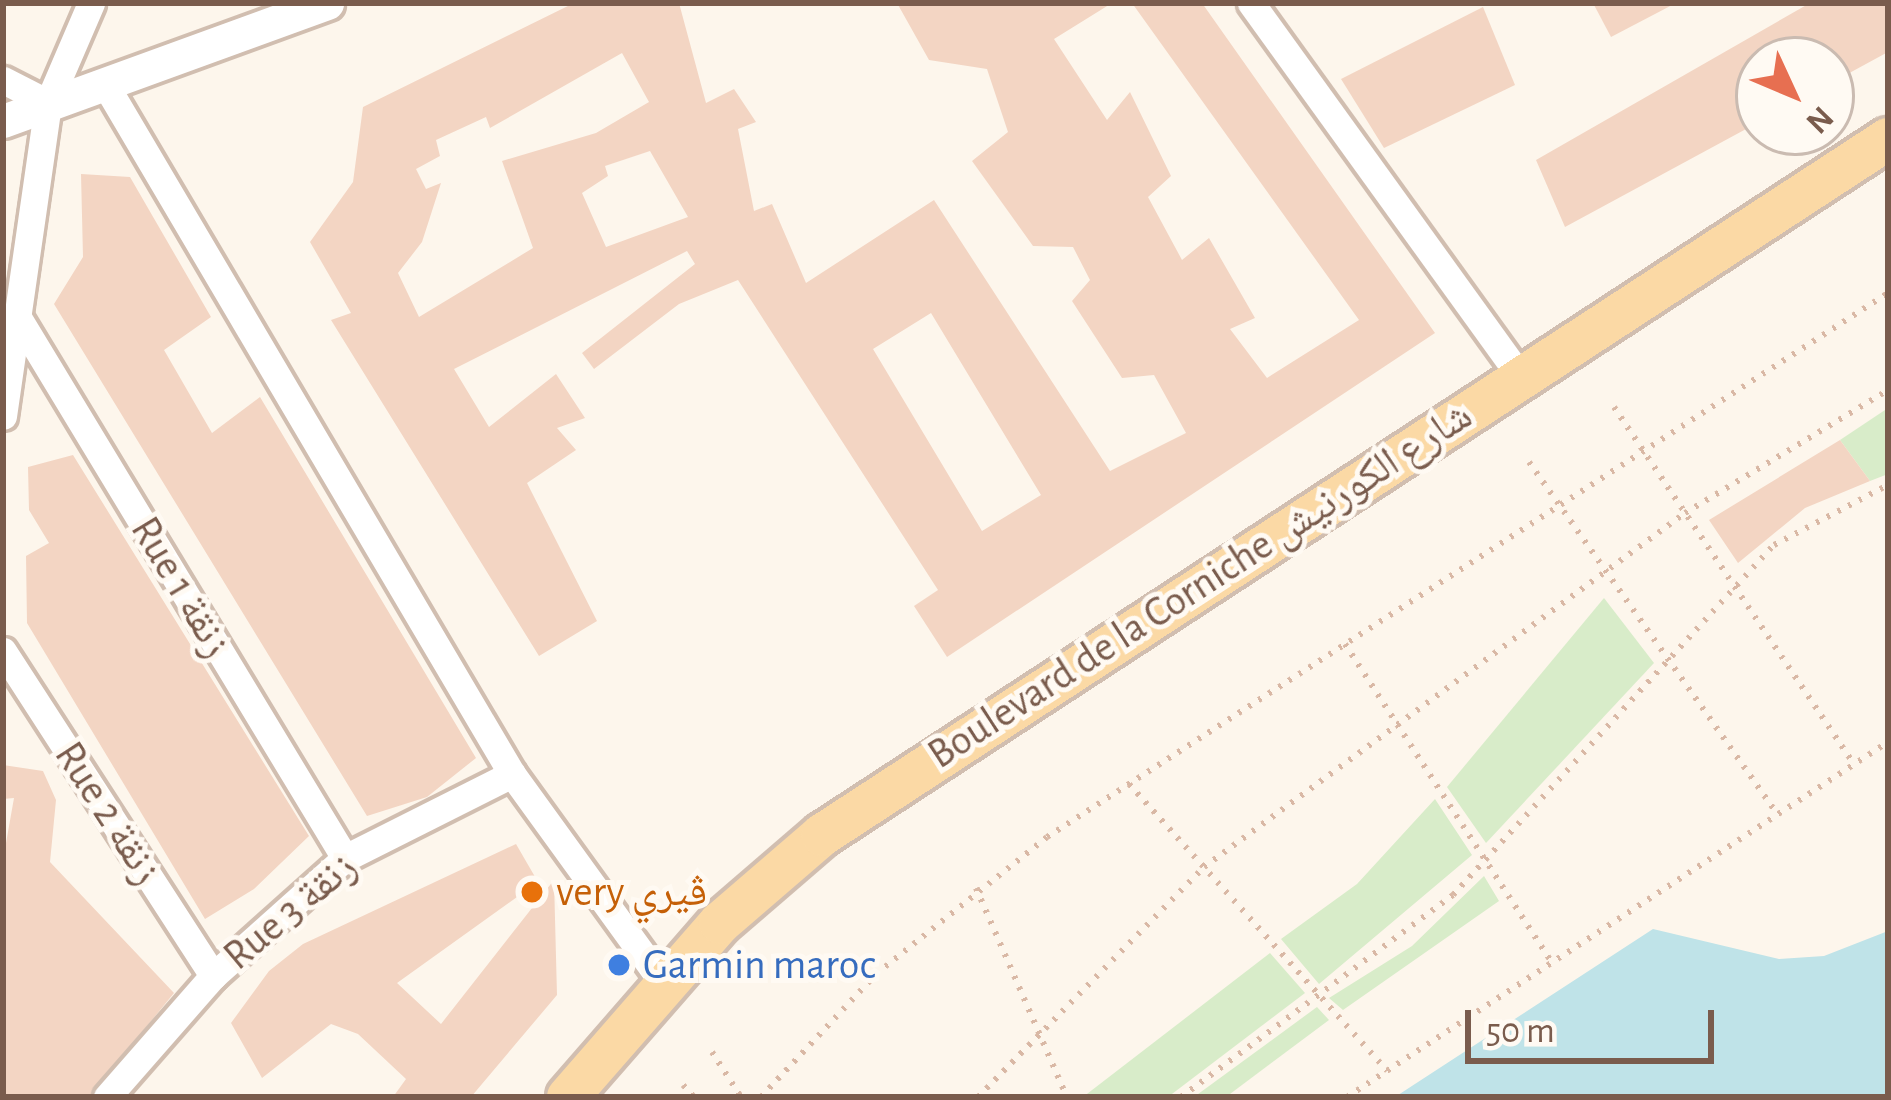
<!DOCTYPE html>
<meta charset="utf-8">
<style>
body{margin:0}
#map{position:relative;width:1891px;height:1100px;overflow:hidden;background:#fdf6ec;font-family:"Alegreya Sans","Noto Naskh Arabic",sans-serif}
div>[style]{position:absolute}
[style*='--x']{left:calc(var(--x)*1px);top:calc(var(--y)*1px);width:calc(var(--w)*1px);rotate:calc(var(--a)*1deg)}
.green>*{inset:0;background:#d8ecc9}
.water>*{inset:0;background:#bfe3e8}
.building>*{inset:0;background:#f3d5c3}
.path>*{height:6px;margin-top:-3px;transform-origin:0;background:repeating-linear-gradient(90deg,#d9b8a5 0 3px,transparent 0 12px)}
.roads{filter:drop-shadow(3px 0 #d1beb0) drop-shadow(-3px 0 #d1beb0) drop-shadow(0 3px #d1beb0) drop-shadow(0 -3px #d1beb0)}
.minor>*{height:27px;margin:-13.5px;padding:0 13.5px;transform-origin:13.5px;border-radius:13.5px;background:#fff}
.tertiary>*{height:33px;margin:-16.5px;padding:0 16.5px;transform-origin:16.5px;border-radius:16.5px;background:#fff}
.primary>*{height:42px;margin:-21px;padding:0 21px;transform-origin:21px;border-radius:21px;background:#fbd9a5}
.dots>*{width:33px;height:33px;translate:-50% -50%;box-sizing:border-box;border:6px solid #fffaf3;border-radius:50%}
span{translate:-50% -50%;white-space:nowrap;text-align:center;line-height:1.15;-webkit-text-stroke:10px #fffaf3;paint-order:stroke}
.street-label{font-size:42px;color:#7a5c4d}
.food-label{font-size:42px;color:#c56008}
.left{translate:0 -50%;text-align:left}
.shop-label{font-size:42px;color:#366cbe}
.frame{position:absolute;inset:0;border:6px solid #7a5c4d;pointer-events:none}
.north{position:absolute;left:1735px;top:36px;width:120px;height:120px;box-sizing:border-box;background:#fffaf3;border:3px solid #cabbb1;border-radius:50%;rotate:134deg;font-size:33px;font-weight:700;line-height:48px;text-align:center;color:#7a5c4d}
.north::after{content:'';display:block;margin:auto;width:42px;height:54px;background:#e76f51;clip-path:polygon(50% 0,100% 100%,50% 72%,0 100%)}
.scale{position:absolute;left:1465px;top:1010px;width:249px;height:54px;box-sizing:border-box;border:6px solid #7a5c4d;border-top:0;padding-left:15px;font-size:36px;line-height:42px;white-space:nowrap;color:#7a5c4d;-webkit-text-stroke:9px #fffaf3;paint-order:stroke}
</style>
<div id="map">
<div class="green">
<i style="clip-path:polygon(1888px 408px,1888px 474px,1870px 481px,1840px 440px)"></i>
<i style="clip-path:polygon(1604px 598px,1654px 663px,1486px 843px,1447px 787px)"></i>
<i style="clip-path:polygon(1435px 799px,1472px 855px,1319px 984px,1281px 939px,1357px 884px)"></i>
<i style="clip-path:polygon(1484px 876px,1499px 901px,1343px 1010px,1329px 998px,1412px 946px)"></i>
<i style="clip-path:polygon(1270px 953px,1305px 993px,1168px 1097px,1083px 1097px)"></i>
<i style="clip-path:polygon(1317px 1007px,1329px 1020px,1226px 1097px,1194px 1097px)"></i>
</div>
<div class="water">
<i style="clip-path:polygon(1653px 929px,1779px 959px,1824px 956px,1888px 931px,1888px 1097px,1395px 1097px)"></i>
</div>
<div class="building">
<i style="clip-path:polygon(evenodd,574px 3px,679px 3px,706px 103px,734px 89px,756px 122px,738px 129px,754px 211px,772px 204px,806px 283px,934px 200px,1110px 471px,1186px 433px,1154px 375px,1122px 378px,1072px 301px,1090px 280px,1073px 247px,1033px 246px,972px 161px,1008px 132px,987px 69px,929px 60px,897px 3px,1112px 3px,1054px 39px,1107px 120px,1130px 92px,1171px 176px,1148px 197px,1182px 260px,1209px 238px,1255px 318px,1230px 329px,1267px 378px,1359px 320px,1132px 3px,1202px 3px,1435px 333px,947px 657px,914px 606px,938px 590px,738px 280px,679px 304px,594px 369px,582px 353px,695px 264px,687px 251px,454px 369px,489px 427px,556px 374px,585px 418px,557px 428px,576px 450px,527px 483px,597px 621px,539px 656px,331px 320px,351px 313px,310px 242px,353px 182px,363px 107px,574px 3px,622px 53px,649px 102px,596px 133px,502px 161px,533px 248px,419px 317px,398px 273px,422px 242px,441px 183px,426px 189px,416px 169px,440px 156px,436px 140px,486px 117px,490px 128px,622px 53px,574px 3px,650px 151px,688px 217px,606px 247px,582px 193px,608px 176px,605px 166px,650px 151px,574px 3px,931px 313px,1041px 495px,982px 531px,873px 349px,931px 313px)"></i>
<i style="clip-path:polygon(1593px 3px,1676px 3px,1611px 37px)"></i>
<i style="clip-path:polygon(1810px 3px,1888px 3px,1888px 52px,1831px 83px,1831px 60px,1759px 60px,1759px 122px,1565px 227px,1536px 160px)"></i>
<i style="clip-path:polygon(1483px 7px,1515px 85px,1384px 148px,1341px 79px)"></i>
<i style="clip-path:polygon(81px 174px,130px 177px,211px 317px,164px 350px,212px 433px,260px 397px,476px 758px,427px 797px,367px 816px,54px 304px,83px 257px)"></i>
<i style="clip-path:polygon(1840px 440px,1870px 481px,1805px 508px,1738px 563px,1709px 520px)"></i>
<i style="clip-path:polygon(73px 455px,309px 836px,254px 889px,205px 919px,27px 623px,26px 556px,49px 543px,29px 510px,28px 467px)"></i>
<i style="clip-path:polygon(3px 765px,43px 771px,56px 800px,50px 862px,174px 993px,89px 1097px,3px 1097px,3px 860px,14px 798px,3px 799px)"></i>
<i style="clip-path:polygon(516px 844px,538px 882px,397px 983px,441px 1024px,554px 880px,557px 995px,471px 1097px,393px 1097px,406px 1079px,358px 1034px,331px 1024px,262px 1078px,231px 1023px,269px 971px,303px 944px)"></i>
</div>
<div class="path">
<i style="--x:1614;--y:407;--w:430;--a:56.1"></i>
<i style="--x:1529;--y:462;--w:431;--a:54.8"></i>
<i style="--x:1345;--y:644;--w:380;--a:57"></i>
<i style="--x:1129;--y:784;--w:386;--a:48"></i>
<i style="--x:976;--y:888;--w:228;--a:66.5"></i>
<i style="--x:712;--y:1052;--w:54;--a:57.2"></i>
<i style="--x:683;--y:1085;--w:16;--a:47"></i>
<i style="--x:761;--y:1097;--w:168;--a:-46.9"></i>
<i style="--x:876;--y:974;--w:219;--a:-38.7"></i>
<i style="--x:1047;--y:837;--w:1002;--a:-32.9"></i>
<i style="--x:978;--y:1097;--w:322;--a:-45.5"></i>
<i style="--x:1204;--y:867;--w:597;--a:-36.35"></i>
<i style="--x:1685;--y:513;--w:237;--a:-31.2"></i>
<i style="--x:1181;--y:1097;--w:339;--a:-36.6"></i>
<i style="--x:1453;--y:895;--w:475;--a:-47.5"></i>
<i style="--x:1774;--y:545;--w:129;--a:-27.8"></i>
<i style="--x:1347;--y:1097;--w:647;--a:-33.27"></i>
</div>
<div class="roads">
<div class="minor">
<i style="--x:1251;--y:3;--w:458;--a:54.2"></i>
<i style="--x:3;--y:80;--w:51;--a:27.1"></i>
<i style="--x:105;--y:84;--w:801;--a:59.47"></i>
<i style="--x:512;--y:774;--w:259;--a:54.1"></i>
<i style="--x:17;--y:316;--w:634;--a:58.82"></i>
<i style="--x:3;--y:416;--w:316;--a:-81.8"></i>
<i style="--x:48;--y:103;--w:109;--a:-66.7"></i>
<i style="--x:3;--y:651;--w:387;--a:57.1"></i>
<i style="--x:107;--y:1097;--w:161;--a:-48.8"></i>
<i style="--x:213;--y:976;--w:177;--a:-41.8"></i>
<i style="--x:345;--y:858;--w:187;--a:-26.7"></i>
</div>
<div class="tertiary">
<i style="--x:3;--y:121;--w:345;--a:-20"></i>
</div>
<div class="primary">
<i style="--x:568;--y:1097;--w:231;--a:-48.9"></i>
<i style="--x:720;--y:923;--w:135;--a:-40.8"></i>
<i style="--x:822;--y:835;--w:1273;--a:-33.14"></i>
</div>
</div>
<div class="dots">
<i style="left:532px;top:892px;background:#e8710a"></i>
<i style="left:619px;top:965px;background:#3f7fe0"></i>
</div>
<div class="street-label">
<span style="left:1200px;top:585px;rotate:-33deg">Boulevard de la Corniche شارع الكورنيش</span>
<span style="left:181px;top:587px;rotate:59deg">Rue 1 زنقة</span>
<span style="left:108px;top:813px;rotate:57deg">Rue 2 زنقة</span>
<span style="left:290px;top:911px;rotate:-40deg">Rue 3 زنقة</span>
</div>
<div class="food-label">
<span class="left" style="left:556px;top:892px">very ڤيري</span>
</div>
<div class="shop-label">
<span class="left" style="left:643px;top:965px">Garmin maroc</span>
</div>
<div class="frame"></div>
<div class="north">N</div>
<div class="scale">50 m</div>
</div>
